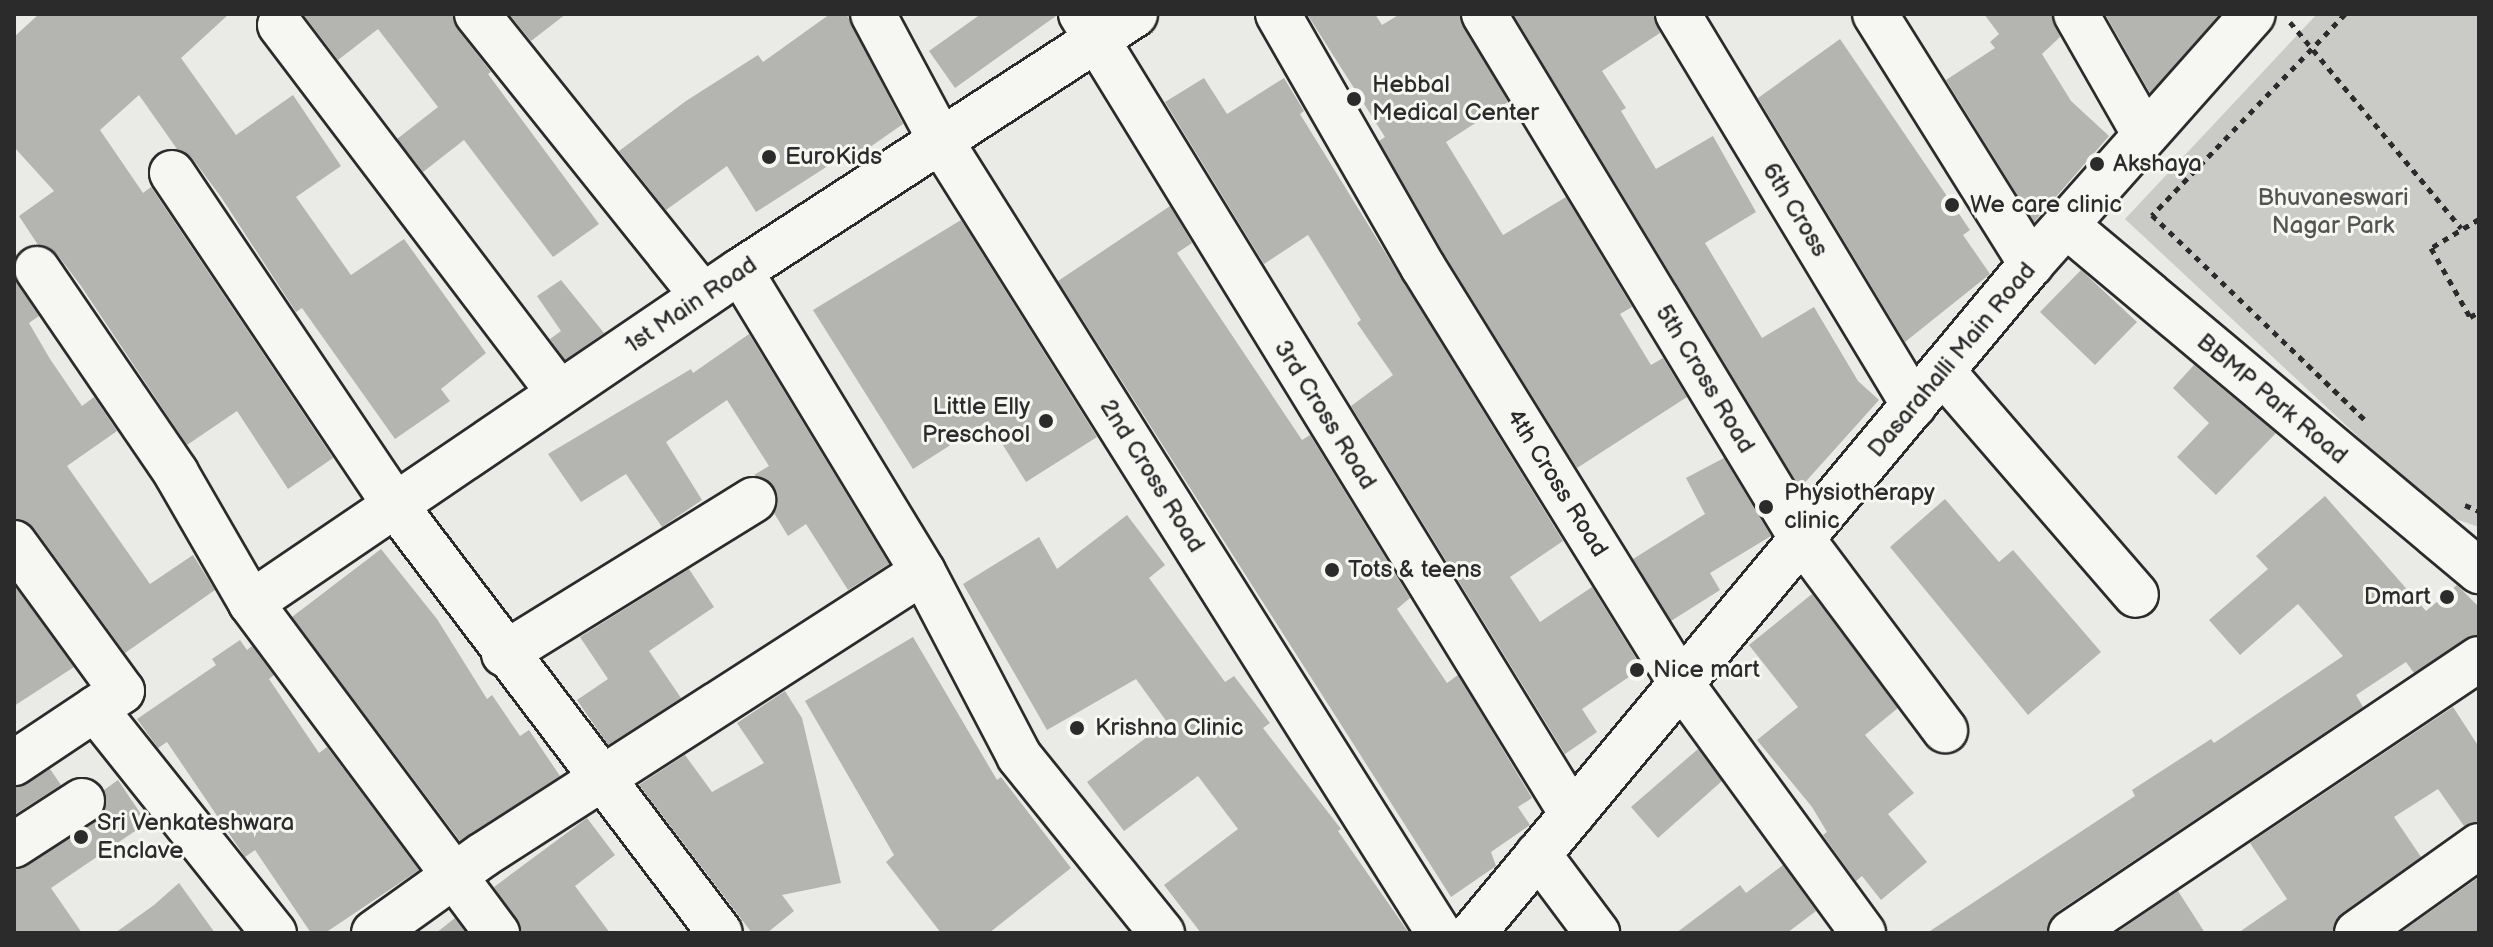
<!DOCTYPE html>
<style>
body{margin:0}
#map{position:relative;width:2493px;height:947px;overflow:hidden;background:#eaeae6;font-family:"Balsamiq Sans",sans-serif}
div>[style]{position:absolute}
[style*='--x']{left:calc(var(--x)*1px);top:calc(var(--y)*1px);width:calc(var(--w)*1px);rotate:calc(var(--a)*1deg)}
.green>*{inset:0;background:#cacac7}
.building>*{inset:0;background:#b4b4b1}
.path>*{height:5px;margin-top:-2.5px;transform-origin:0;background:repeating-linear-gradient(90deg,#2b2b2b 0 6px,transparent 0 12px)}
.roads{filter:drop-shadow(2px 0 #2b2b2b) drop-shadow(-2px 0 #2b2b2b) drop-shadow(0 2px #2b2b2b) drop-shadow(0 -2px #2b2b2b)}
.minor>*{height:44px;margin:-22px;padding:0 22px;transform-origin:22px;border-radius:22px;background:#f6f6f2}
.dots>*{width:22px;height:22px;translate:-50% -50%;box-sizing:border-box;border:4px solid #f6f6f2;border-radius:50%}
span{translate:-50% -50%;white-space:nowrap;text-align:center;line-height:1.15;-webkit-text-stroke:6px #f6f6f2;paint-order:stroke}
.poi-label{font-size:24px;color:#2b2b2b}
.left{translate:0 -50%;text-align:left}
.right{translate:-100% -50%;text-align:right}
.park-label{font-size:24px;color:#535352}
.street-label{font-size:24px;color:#2b2b2b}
.frame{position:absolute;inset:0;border:16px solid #2b2b2b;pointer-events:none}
</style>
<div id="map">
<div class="green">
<i style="clip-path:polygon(2317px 14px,2479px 14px,2479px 527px,2441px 514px,2125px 219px)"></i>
</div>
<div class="building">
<i style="clip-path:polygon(39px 14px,229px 14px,181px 58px,236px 135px,293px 95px,341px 166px,296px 197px,351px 275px,404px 239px,486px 353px,441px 389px,450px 401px,395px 439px,302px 308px,296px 312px,221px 197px,192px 158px,177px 149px,139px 95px,100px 130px,143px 193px,151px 187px,333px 458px,288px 489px,237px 411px,187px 445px,81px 286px,57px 254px,38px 245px,19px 216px,54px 191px,14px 147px,14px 37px)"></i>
<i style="clip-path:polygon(303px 14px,453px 14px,458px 30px,491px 72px,488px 74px,599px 224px,553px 257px,464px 140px,423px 172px,397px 139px,438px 107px,378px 29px,338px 60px)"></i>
<i style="clip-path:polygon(509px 14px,566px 14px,531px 41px)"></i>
<i style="clip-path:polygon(830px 14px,846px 14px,849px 19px,903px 124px,850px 161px,845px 155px,756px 212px,727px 166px,666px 210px,619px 151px,686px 101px,758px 55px,763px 62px)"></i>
<i style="clip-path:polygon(981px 14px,1056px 16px,955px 88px,929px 51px)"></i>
<i style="clip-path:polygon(1307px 14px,1375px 14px,1382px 25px,1400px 14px,1459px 14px,1508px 102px,1446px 142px,1503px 235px,1566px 197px,1632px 307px,1620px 314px,1651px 365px,1663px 358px,1687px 397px,1577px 468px,1444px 254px,1379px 141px,1385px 137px)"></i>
<i style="clip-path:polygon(1513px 14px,1653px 14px,1660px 33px,1602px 71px,1626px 108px,1621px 111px,1656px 169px,1713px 136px,1756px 212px,1705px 243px,1762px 338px,1814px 307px,1858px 381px,1879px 400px,1800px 488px)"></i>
<i style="clip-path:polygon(1984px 14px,2051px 14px,2060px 37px,2042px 54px,2071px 101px,2109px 136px,2034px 222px,1946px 80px,1995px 48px,1990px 42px,1999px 34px)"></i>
<i style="clip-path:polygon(2105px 14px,2220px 14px,2150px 93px)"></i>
<i style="clip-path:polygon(1840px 39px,1970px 230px,1963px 235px,1990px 274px,1905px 342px,1758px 98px)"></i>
<i style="clip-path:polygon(1204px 78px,1227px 114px,1284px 78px,1304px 111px,1300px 114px,1563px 541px,1510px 577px,1540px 622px,1592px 587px,1642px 668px,1582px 709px,1597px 732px,1565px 754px,1351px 406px,1393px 375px,1357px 323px,1361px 320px,1308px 235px,1264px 264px,1165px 102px)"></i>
<i style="clip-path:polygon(1170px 206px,1192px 243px,1177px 253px,1302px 440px,1310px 435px,1410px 598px,1397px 609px,1447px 683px,1458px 675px,1532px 798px,1518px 807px,1530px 825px,1491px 852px,1496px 866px,1451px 897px,1058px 281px)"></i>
<i style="clip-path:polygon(961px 220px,1097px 437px,1026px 482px,988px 421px,913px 469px,813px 310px)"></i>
<i style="clip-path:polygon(2081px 270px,2137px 322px,2095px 365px,2040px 312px)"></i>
<i style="clip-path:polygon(15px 280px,39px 316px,29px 323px,50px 359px,82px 406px,94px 397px,117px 431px,67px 466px,150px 584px,193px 555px,215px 590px,125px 653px,34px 528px,14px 518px)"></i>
<i style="clip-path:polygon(561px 280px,604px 333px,565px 360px,550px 339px,561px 331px,537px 296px)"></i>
<i style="clip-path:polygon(749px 334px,889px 564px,848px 590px,806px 524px,788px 536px,774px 513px,775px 488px,754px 475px,769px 466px,727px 400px,666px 442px,702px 500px,662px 527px,626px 474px,581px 502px,548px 454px,691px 369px,693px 373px)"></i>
<i style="clip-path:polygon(2194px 365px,2276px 433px,2216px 495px,2177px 457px,2209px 423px,2173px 388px)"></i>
<i style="clip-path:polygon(1724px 458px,1771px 536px,1710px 573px,1720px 590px,1671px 621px,1633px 559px,1705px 514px,1686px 478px)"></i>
<i style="clip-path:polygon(2325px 496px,2426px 611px,2457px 585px,2479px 607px,2479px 634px,2414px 673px,2406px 662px,2356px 695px,2363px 707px,2057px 912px,2046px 933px,1927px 933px,2135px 796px,2132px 790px,2211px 739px,2214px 743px,2343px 656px,2298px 604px,2240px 655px,2209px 620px,2268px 569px,2256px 556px)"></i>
<i style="clip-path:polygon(1945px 499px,1999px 562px,2013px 550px,2101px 652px,2028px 715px,1890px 547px)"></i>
<i style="clip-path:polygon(1127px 515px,1165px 565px,1149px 578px,1225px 682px,1234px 676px,1270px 723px,1263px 728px,1341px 829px,1338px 831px,1409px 933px,1201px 933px,1164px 885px,1238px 829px,1198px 776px,1124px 831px,1087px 782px,1167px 722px,1136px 679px,1047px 730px,963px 584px,1039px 537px,1057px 569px)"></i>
<i style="clip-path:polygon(381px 549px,437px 619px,487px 699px,492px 695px,520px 736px,529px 730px,560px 776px,460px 841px,292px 617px)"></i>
<i style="clip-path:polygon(689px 569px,714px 607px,649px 651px,681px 698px,608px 745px,577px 700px,608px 679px,580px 637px)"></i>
<i style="clip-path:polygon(14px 585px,74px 667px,14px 706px)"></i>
<i style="clip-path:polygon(1812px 594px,1898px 708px,1865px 735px,1914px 793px,1888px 814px,1927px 862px,1881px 900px,1862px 876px,1856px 881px,1823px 835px,1827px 832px,1812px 807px,1757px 740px,1798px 707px,1749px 645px)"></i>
<i style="clip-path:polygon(913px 637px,997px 780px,1001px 777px,1071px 868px,989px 933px,941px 933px,886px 862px,894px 855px,805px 701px)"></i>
<i style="clip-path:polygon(240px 640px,247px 650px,252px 646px,274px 675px,269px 679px,319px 753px,327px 747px,419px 870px,325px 933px,311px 933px,255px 850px,245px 857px,167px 742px,158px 748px,137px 719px,216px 665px,212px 659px)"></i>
<i style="clip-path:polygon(785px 691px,802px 718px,841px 883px,782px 895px,794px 911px,767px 933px,752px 933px,639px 785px,685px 755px,712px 792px,764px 763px,737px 723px)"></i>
<i style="clip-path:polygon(2453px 707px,2479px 747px,2479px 821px,2464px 826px,2438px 789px,2394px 817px,2421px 857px,2342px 913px,2332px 933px,2238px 933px,2287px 899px,2250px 843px)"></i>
<i style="clip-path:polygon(1698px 749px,1722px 781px,1658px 838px,1631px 807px)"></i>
<i style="clip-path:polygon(50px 769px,61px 785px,14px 815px,14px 788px)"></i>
<i style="clip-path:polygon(118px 780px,147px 823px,51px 888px,82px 933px,14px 933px,14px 870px,96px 821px,105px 812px,104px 790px)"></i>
<i style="clip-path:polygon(587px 818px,615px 855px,575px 886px,610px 933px,522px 933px,494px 887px)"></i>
<i style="clip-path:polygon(1783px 865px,1816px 911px,1787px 933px,1676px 933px,1740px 885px,1746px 893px)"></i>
<i style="clip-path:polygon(2479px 877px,2479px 933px,2400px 933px)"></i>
<i style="clip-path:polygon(179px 883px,215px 933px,115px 933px,154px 905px)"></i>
<i style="clip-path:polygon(2178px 891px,2205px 933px,2116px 933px)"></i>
<i style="clip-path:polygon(455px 918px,466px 933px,436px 933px)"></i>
</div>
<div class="path">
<i style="--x:2345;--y:14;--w:279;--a:133.8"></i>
<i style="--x:2152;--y:215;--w:298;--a:43.9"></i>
<i style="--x:2290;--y:22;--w:268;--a:50.3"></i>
<i style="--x:2479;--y:219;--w:56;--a:148.9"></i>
<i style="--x:2431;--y:248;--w:79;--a:60.5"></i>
<i style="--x:2470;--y:317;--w:10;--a:-29"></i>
<i style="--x:2465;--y:505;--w:15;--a:23"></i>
</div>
<div class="roads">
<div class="minor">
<i style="--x:477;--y:14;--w:361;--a:51.3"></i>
<i style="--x:873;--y:14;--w:146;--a:61.9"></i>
<i style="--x:942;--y:143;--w:933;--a:57.83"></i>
<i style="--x:1081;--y:14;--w:939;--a:58.46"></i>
<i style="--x:1278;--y:14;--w:292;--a:60.2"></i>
<i style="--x:1423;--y:267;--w:488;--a:58.2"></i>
<i style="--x:1680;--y:682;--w:311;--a:53.9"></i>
<i style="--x:1484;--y:14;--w:614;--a:58.8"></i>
<i style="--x:1802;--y:539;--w:239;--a:53.2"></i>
<i style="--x:1678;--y:14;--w:457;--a:58.9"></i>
<i style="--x:1875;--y:14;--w:295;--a:58"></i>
<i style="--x:2076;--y:14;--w:139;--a:60.3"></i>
<i style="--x:280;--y:25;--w:462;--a:52.8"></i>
<i style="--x:172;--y:173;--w:400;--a:56.1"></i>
<i style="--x:395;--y:505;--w:537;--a:52.79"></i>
<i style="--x:2066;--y:225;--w:539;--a:39.96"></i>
<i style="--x:37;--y:269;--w:247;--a:55.7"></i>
<i style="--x:176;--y:473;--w:150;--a:60"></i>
<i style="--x:251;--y:603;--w:412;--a:53.3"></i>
<i style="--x:740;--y:271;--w:352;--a:58.7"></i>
<i style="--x:923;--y:572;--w:208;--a:62.4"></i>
<i style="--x:1019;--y:756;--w:228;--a:51.1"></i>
<i style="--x:1942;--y:371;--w:296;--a:49.1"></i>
<i style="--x:14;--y:543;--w:183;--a:53.9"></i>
<i style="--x:122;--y:691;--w:130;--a:146.3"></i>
<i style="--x:251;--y:603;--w:591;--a:-34.17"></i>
<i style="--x:740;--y:271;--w:471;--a:-33"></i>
<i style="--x:504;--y:654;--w:293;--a:-31.7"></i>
<i style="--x:95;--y:709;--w:287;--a:51.4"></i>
<i style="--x:14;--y:845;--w:81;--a:-32.9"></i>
<i style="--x:1538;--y:854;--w:99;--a:53.2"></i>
<i style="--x:374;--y:933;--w:134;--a:-35.6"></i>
<i style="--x:483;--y:855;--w:523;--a:-32.75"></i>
<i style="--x:1473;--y:933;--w:871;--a:-50.17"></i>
<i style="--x:2031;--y:264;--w:334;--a:-48.4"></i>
<i style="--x:2071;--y:933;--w:491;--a:-33.9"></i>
<i style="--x:2357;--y:933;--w:150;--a:-35.5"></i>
</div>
</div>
<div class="dots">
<i style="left:1354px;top:99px;background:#2b2b2b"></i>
<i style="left:769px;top:157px;background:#2b2b2b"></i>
<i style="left:2097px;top:164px;background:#2b2b2b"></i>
<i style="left:1952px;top:205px;background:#2b2b2b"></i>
<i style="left:1046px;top:421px;background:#2b2b2b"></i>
<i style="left:1766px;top:507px;background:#2b2b2b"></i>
<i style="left:1332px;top:570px;background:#2b2b2b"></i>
<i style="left:2447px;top:597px;background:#2b2b2b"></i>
<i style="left:1637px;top:670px;background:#2b2b2b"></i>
<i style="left:1077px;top:728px;background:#2b2b2b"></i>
<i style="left:81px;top:837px;background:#2b2b2b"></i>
</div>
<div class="poi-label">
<span class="left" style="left:1372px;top:99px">Hebbal<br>Medical Center</span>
<span class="left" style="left:785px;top:157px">EuroKids</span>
<span class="left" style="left:2113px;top:164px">Akshaya</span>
<span class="left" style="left:1970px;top:205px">We care clinic</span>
<span class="right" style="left:1030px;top:421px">Little Elly<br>Preschool</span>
<span class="left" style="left:1784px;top:507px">Physiotherapy<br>clinic</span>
<span class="left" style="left:1348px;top:570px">Tots &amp; teens</span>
<span class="right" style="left:2431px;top:597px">Dmart</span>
<span class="left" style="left:1653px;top:670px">Nice mart</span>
<span class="left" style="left:1095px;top:728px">Krishna Clinic</span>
<span class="left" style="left:97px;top:837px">Sri Venkateshwara<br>Enclave</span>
</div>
<div class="park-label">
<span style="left:2333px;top:212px">Bhuvaneswari<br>Nagar Park</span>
</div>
<div class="street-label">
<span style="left:1795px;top:210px;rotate:59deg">6th Cross</span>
<span style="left:691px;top:305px;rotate:-34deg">1st Main Road</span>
<span style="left:1952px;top:360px;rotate:-50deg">Dasarahalli Main Road</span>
<span style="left:1705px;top:379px;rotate:59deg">5th Cross Road</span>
<span style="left:2272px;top:399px;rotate:40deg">BBMP Park Road</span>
<span style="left:1325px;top:415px;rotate:58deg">3rd Cross Road</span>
<span style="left:1152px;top:476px;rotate:58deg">2nd Cross Road</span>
<span style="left:1557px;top:483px;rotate:58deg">4th Cross Road</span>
</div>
<div class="frame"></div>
</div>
